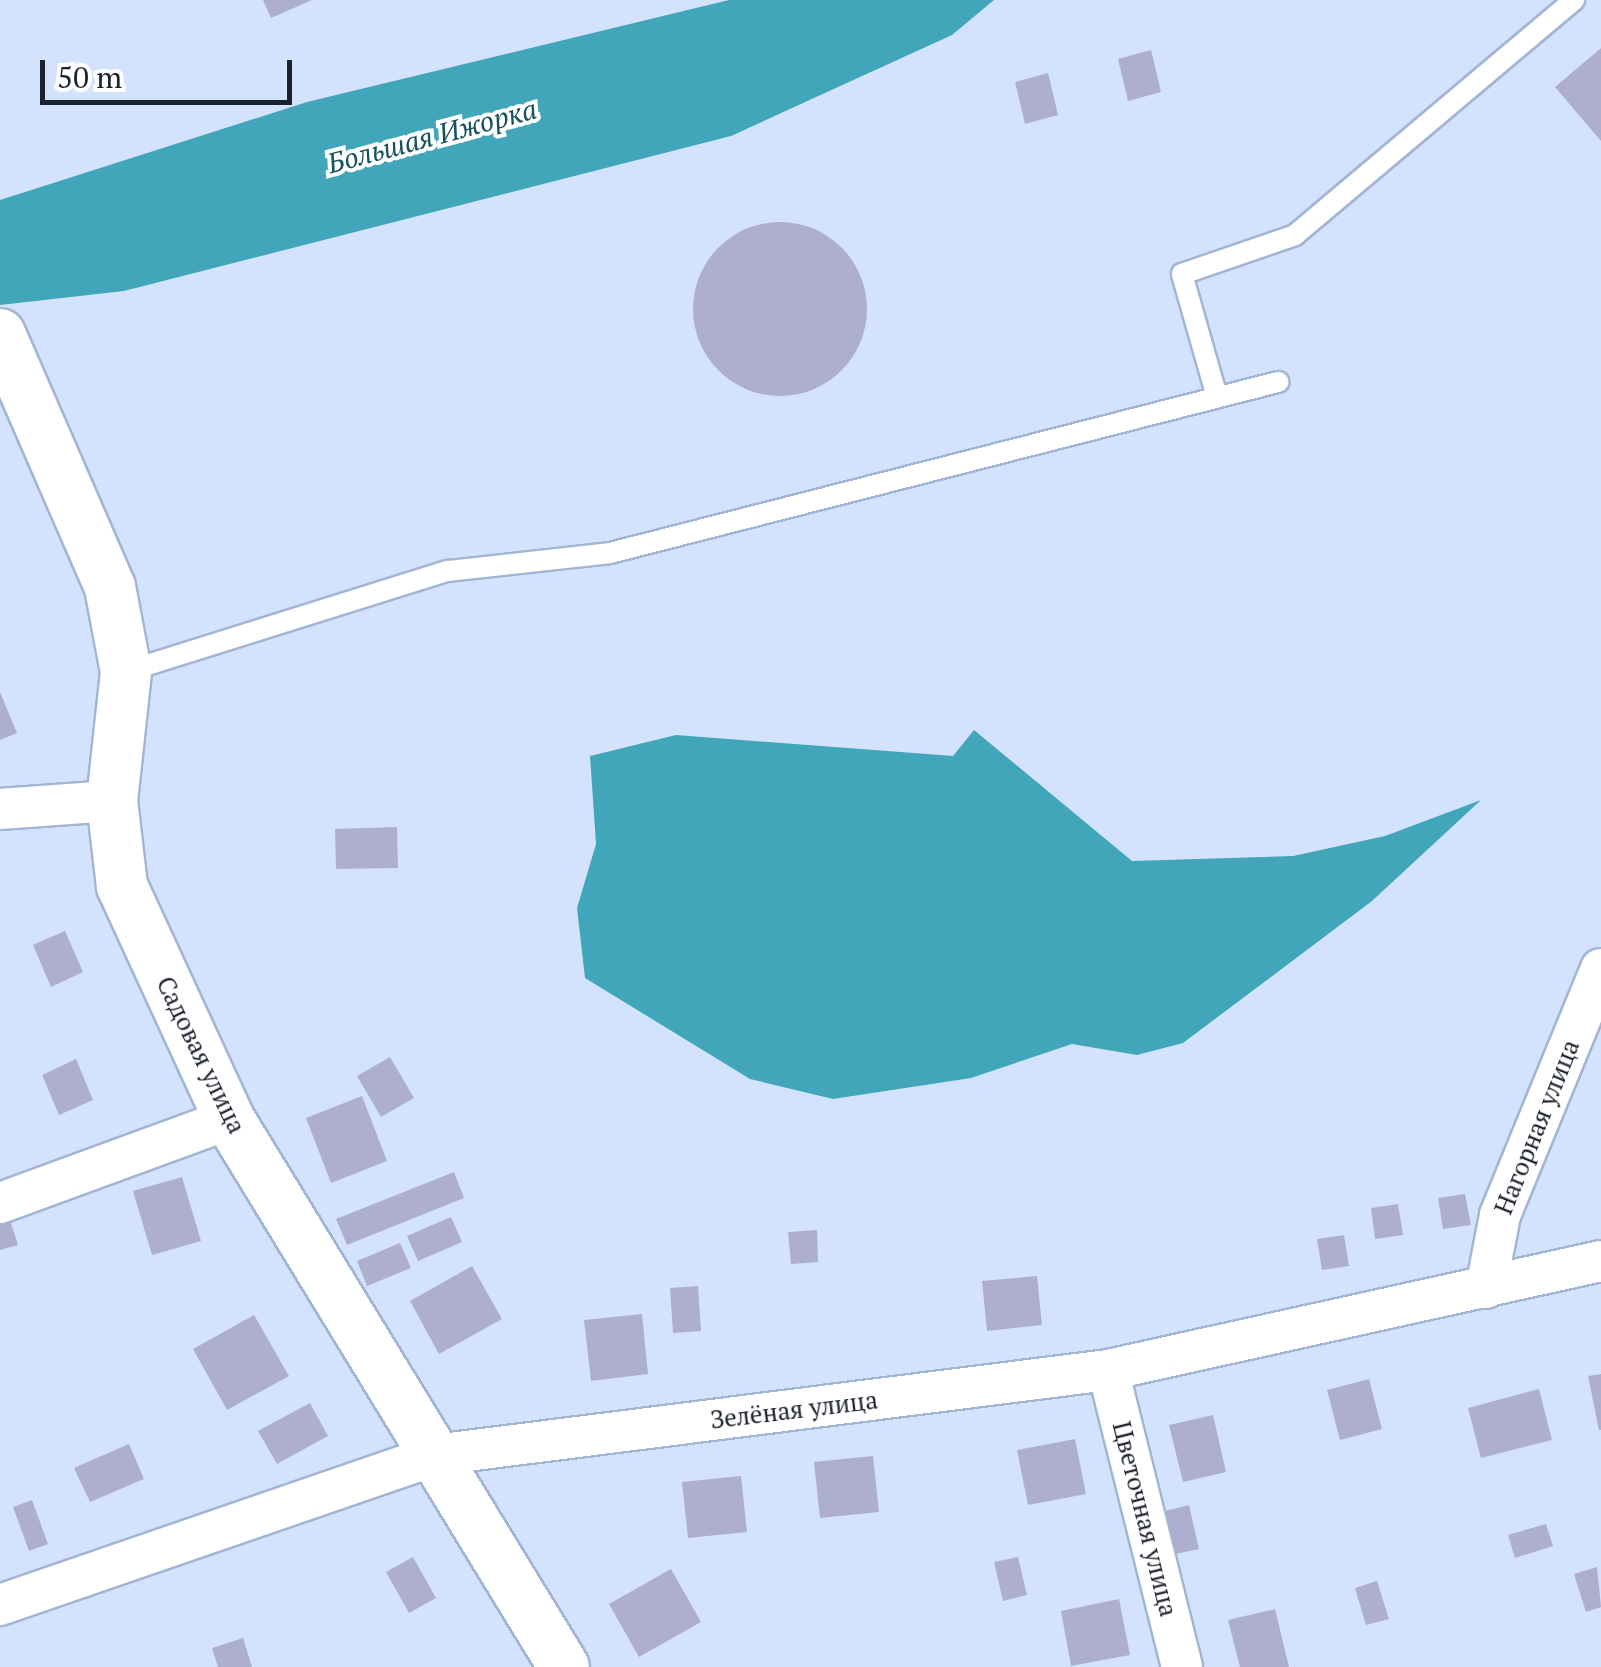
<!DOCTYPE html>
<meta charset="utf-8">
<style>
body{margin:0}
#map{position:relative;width:1601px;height:1667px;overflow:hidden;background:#d4e3fd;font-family:"PT Serif",serif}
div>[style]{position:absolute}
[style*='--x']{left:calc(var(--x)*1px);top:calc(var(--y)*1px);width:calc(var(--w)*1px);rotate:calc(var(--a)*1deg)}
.water>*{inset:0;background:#41a6b9}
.building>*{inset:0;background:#aeaed0}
.round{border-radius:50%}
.roads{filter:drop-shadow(2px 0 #a3b5d4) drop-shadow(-2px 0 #a3b5d4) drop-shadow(0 2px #a3b5d4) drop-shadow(0 -2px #a3b5d4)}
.service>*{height:20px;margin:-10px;padding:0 10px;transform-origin:10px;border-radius:10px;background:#fff}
.minor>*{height:40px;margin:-20px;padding:0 20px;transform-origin:20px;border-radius:20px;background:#fff}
.tertiary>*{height:50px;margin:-25px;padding:0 25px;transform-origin:25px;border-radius:25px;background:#fff}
span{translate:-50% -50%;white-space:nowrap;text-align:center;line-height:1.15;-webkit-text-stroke:8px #fff;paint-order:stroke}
.street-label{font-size:25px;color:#1b212d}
.water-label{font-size:28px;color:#17515b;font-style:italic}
.scale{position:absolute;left:40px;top:60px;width:252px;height:45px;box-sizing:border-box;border:5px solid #1b212d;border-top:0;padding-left:12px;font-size:30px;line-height:35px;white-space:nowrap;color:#1b212d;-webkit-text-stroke:8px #fff;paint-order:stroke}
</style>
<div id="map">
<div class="water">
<i style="clip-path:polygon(729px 0,994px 0,952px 35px,731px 136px,124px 291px,0 305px,0 200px,307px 102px)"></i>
<i style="clip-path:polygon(974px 730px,1132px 861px,1293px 856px,1385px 836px,1481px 800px,1372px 901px,1183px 1043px,1137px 1055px,1072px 1044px,971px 1078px,833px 1099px,750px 1079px,585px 978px,577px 908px,596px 844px,590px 756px,676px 735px,953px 756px)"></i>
</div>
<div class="building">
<i style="clip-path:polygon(263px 0,312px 0,271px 18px)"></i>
<i style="clip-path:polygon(1601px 48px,1601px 141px,1555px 87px)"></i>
<i style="clip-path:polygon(1151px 50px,1161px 92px,1128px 101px,1118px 59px)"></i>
<i style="clip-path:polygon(1048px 73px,1058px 115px,1025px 124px,1015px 82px)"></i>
<i class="round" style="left:693px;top:222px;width:174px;height:174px"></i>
<i style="clip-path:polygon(0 692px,17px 733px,0 740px)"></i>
<i style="clip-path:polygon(397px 827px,398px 868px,336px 869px,335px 829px)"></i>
<i style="clip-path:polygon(65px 931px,83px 972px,51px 987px,33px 945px)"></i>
<i style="clip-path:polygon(390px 1057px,414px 1098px,381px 1117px,357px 1076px)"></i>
<i style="clip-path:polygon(76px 1059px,93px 1100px,59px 1115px,42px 1075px)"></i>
<i style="clip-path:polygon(362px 1096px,387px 1161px,331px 1183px,306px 1118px)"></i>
<i style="clip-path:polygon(454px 1172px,464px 1198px,347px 1245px,336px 1219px)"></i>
<i style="clip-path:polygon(182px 1177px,201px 1241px,152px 1255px,133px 1191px)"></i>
<i style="clip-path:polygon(1465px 1194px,1471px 1225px,1443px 1229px,1438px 1198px)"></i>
<i style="clip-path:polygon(1398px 1204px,1403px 1235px,1375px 1239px,1371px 1208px)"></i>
<i style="clip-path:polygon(9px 1217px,18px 1245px,0 1250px,0 1219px)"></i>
<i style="clip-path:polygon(451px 1217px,462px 1242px,418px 1261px,407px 1236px)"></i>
<i style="clip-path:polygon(817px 1230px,818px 1262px,791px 1264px,788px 1232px)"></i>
<i style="clip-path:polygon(1344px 1235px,1349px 1266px,1322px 1270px,1317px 1239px)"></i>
<i style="clip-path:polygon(400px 1243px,411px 1268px,367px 1286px,357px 1261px)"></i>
<i style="clip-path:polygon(472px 1266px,502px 1319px,439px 1354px,410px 1301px)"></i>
<i style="clip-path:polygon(1037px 1276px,1042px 1325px,987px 1331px,982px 1281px)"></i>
<i style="clip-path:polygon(698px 1286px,701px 1331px,673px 1333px,670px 1288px)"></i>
<i style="clip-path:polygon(642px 1314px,648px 1374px,591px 1381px,584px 1320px)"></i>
<i style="clip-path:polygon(254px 1315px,289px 1376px,227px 1410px,193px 1349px)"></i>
<i style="clip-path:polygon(1601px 1374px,1601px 1430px,1599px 1430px,1588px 1376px)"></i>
<i style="clip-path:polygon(1369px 1379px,1382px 1429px,1340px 1440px,1327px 1390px)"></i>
<i style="clip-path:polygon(1539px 1389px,1552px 1440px,1481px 1458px,1468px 1408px)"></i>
<i style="clip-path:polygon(310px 1403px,328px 1436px,277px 1464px,258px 1431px)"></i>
<i style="clip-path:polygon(1213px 1415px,1226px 1472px,1183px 1482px,1169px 1425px)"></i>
<i style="clip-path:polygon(1075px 1439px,1086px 1494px,1028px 1505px,1017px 1450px)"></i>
<i style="clip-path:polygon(129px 1444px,144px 1479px,90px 1502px,74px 1468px)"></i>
<i style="clip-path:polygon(873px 1456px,879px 1512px,820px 1518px,814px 1462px)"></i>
<i style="clip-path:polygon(741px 1476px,747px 1532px,688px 1538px,682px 1482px)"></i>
<i style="clip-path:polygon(32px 1500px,48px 1544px,29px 1551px,13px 1507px)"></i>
<i style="clip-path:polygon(1189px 1505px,1199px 1549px,1175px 1554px,1165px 1511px)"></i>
<i style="clip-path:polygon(1546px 1524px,1553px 1546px,1515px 1558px,1508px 1535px)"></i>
<i style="clip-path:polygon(413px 1557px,436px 1598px,409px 1613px,386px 1572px)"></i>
<i style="clip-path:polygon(1018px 1557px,1027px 1595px,1003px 1601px,994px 1562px)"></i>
<i style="clip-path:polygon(1597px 1567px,1601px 1607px,1586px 1612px,1574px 1574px)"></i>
<i style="clip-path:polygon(671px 1569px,701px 1622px,639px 1657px,609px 1604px)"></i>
<i style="clip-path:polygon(1377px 1581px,1389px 1619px,1366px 1625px,1355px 1588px)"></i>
<i style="clip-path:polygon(1119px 1599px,1130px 1655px,1071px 1666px,1061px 1611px)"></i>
<i style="clip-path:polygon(1275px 1609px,1289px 1667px,1240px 1667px,1228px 1620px)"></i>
<i style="clip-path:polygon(243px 1638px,252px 1667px,218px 1667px,212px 1648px)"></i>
</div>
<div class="roads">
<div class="service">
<i style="--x:1217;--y:397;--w:128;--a:-105.9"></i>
<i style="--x:1182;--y:274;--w:120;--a:-19"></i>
<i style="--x:1295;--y:235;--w:365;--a:-40.1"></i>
<i style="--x:128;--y:671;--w:335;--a:-17.4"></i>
<i style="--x:448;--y:571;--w:163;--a:-6.3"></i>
<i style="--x:610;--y:553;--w:690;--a:-14.36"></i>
</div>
<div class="minor">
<i style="--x:0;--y:809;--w:112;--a:-4.1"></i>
<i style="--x:0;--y:1203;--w:244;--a:-20.1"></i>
<i style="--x:1486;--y:1288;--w:74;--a:-79.1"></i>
<i style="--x:1500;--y:1215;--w:266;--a:-67.7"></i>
<i style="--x:1108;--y:1370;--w:306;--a:76"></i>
<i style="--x:0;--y:1605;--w:460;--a:-19"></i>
<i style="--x:435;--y:1455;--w:678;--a:-7.2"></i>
<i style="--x:1108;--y:1370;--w:505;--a:-12.47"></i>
</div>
<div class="tertiary">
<i style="--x:0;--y:334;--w:276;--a:66.5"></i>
<i style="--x:110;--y:587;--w:86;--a:79.3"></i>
<i style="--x:126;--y:672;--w:130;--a:96.2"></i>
<i style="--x:112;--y:801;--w:86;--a:83.3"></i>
<i style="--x:122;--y:886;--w:256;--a:65.3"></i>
<i style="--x:229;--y:1119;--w:642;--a:58.56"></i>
</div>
</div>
<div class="street-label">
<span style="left:201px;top:1055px;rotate:64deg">Садовая улица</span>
<span style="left:1537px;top:1127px;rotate:-68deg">Нагорная улица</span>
<span style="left:794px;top:1410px;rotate:-7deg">Зелёная улица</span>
<span style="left:1145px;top:1519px;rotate:76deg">Цветочная улица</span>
</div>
<div class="water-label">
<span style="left:432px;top:136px;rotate:-15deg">Большая Ижорка</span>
</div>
<div class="scale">50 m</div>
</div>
